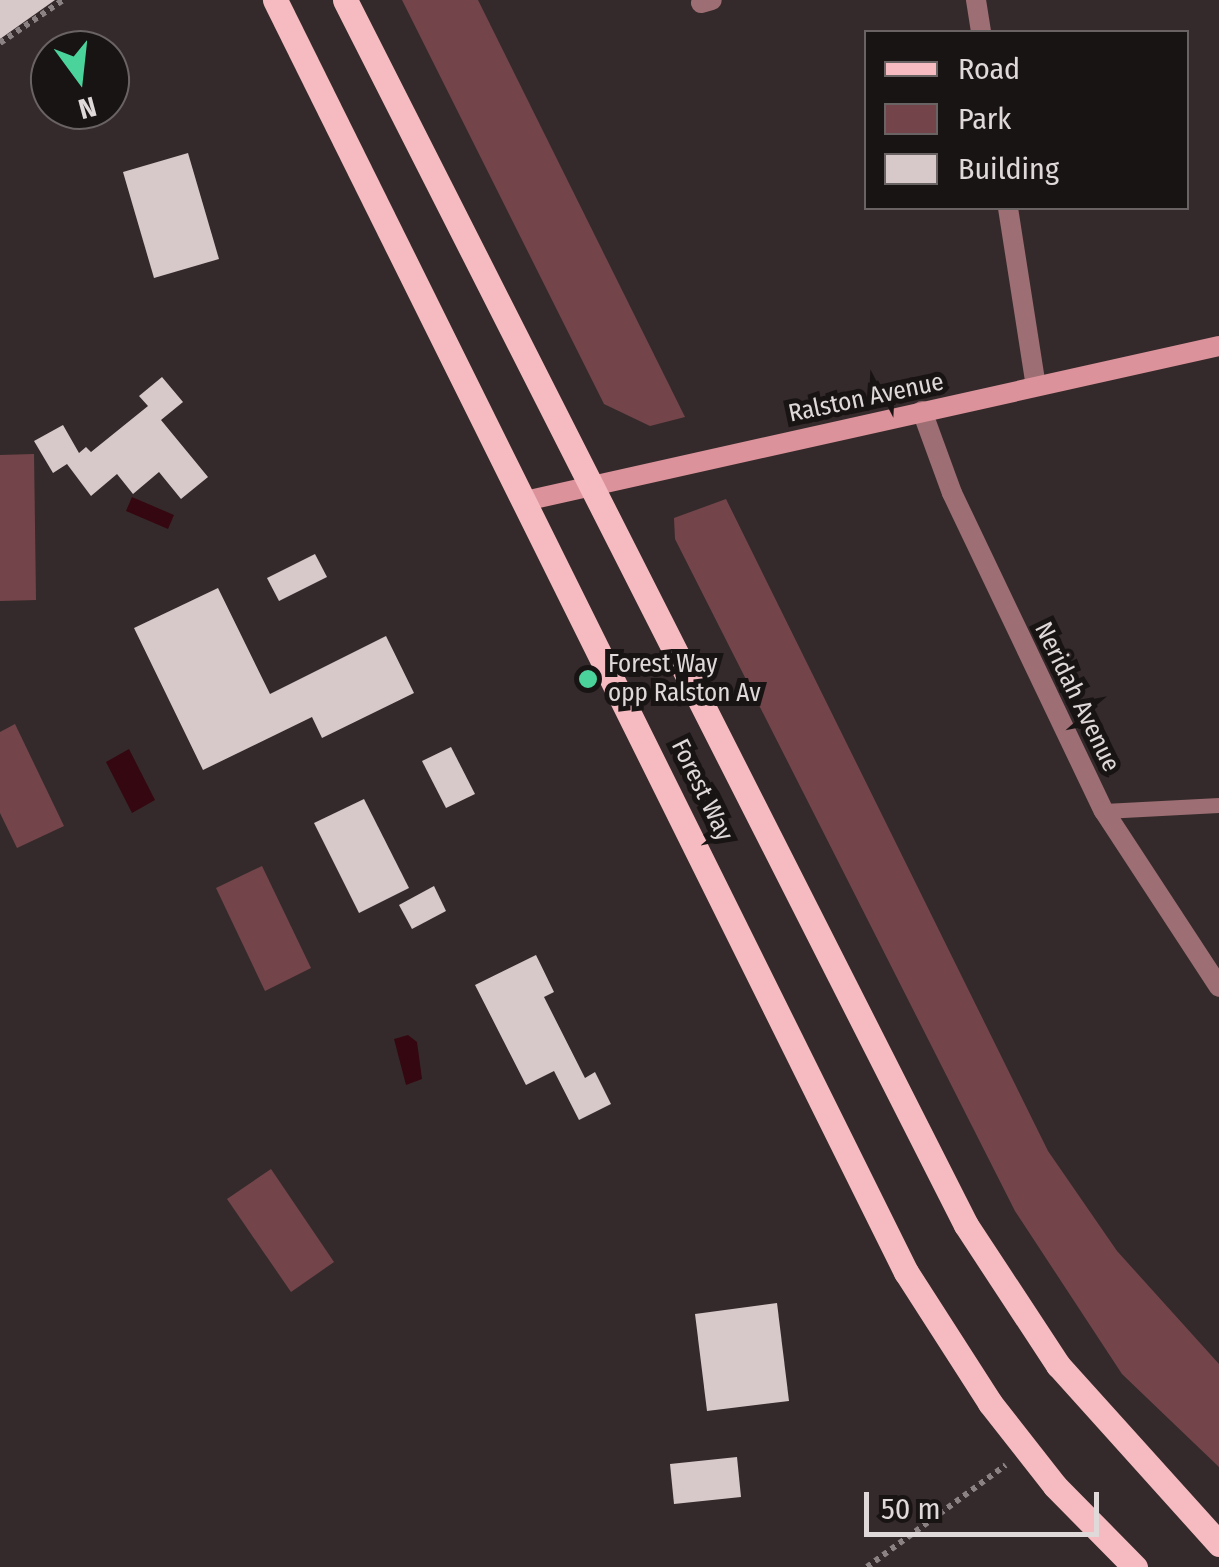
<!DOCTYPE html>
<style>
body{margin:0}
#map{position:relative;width:1219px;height:1567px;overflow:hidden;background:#352a2b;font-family:"Fira Sans Condensed",sans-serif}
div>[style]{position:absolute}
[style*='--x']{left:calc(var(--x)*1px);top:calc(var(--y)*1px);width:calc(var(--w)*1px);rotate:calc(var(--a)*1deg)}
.green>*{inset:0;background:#73454a}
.water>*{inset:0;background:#350711}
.building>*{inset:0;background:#d7c9ca}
.path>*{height:6px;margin-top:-3px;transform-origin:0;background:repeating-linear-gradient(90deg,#8b8283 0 5px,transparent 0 10px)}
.lane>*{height:15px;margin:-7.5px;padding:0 7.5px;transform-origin:7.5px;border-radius:7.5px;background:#9d6e73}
.street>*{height:20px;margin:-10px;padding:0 10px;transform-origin:10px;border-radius:10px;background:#9d6e73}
.secondary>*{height:20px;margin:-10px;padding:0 10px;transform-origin:10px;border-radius:10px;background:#dc929a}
.primary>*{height:25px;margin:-12.5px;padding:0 12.5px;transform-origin:12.5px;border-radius:12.5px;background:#f6bbc0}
.dots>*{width:28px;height:28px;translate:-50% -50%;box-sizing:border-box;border:5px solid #191414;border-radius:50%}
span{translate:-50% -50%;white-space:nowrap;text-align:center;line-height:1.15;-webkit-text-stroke:10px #191414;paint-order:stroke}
.street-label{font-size:25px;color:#e0d9d9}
.poi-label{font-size:25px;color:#e0d9d9}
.left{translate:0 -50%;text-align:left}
.legend{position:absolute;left:864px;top:30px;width:325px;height:180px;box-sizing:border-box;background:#191414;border:2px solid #696363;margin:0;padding:12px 18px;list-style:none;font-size:30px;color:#e0d9d9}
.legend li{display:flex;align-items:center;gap:20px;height:50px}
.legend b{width:50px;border:2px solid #696363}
.north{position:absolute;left:30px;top:30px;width:100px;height:100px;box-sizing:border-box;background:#191414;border:2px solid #696363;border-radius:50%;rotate:165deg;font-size:28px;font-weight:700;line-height:40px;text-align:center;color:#e0d9d9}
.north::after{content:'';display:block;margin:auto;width:35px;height:45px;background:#4ad49c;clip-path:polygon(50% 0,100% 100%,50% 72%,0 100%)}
.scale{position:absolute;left:864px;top:1492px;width:235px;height:45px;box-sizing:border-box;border:5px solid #e0d9d9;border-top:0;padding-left:12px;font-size:30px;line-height:35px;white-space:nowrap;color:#e0d9d9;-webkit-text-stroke:8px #191414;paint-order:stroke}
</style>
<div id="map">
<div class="green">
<i style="clip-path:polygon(402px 0,478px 0,685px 417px,650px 426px,604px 404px)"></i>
<i style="clip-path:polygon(34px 454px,36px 600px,0 601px,0 455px)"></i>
<i style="clip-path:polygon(726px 499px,1048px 1151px,1117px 1251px,1219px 1364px,1219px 1467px,1122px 1374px,1015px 1211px,675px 539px,674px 518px)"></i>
<i style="clip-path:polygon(15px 724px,64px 826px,17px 848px,0 813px,0 732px)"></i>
<i style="clip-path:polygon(262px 866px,311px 968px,265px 991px,216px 888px)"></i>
<i style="clip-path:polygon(271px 1169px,334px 1262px,291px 1292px,227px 1199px)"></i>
</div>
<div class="water">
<i style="clip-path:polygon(132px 497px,174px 515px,168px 529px,126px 511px)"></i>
<i style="clip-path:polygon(129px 749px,155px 800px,132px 813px,106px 762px)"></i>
<i style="clip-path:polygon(408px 1035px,417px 1042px,422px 1079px,406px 1085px,394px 1039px)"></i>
</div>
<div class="building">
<i style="clip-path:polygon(0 0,55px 0,0 39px)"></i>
<i style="clip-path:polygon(188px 153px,219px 259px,154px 278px,123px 172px)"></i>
<i style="clip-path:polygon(162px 377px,183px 402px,161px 420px,208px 477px,181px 499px,159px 472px,133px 494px,117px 474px,91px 496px,67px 464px,53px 473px,34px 441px,63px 425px,79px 453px,86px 447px,91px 452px,148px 406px,139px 396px)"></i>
<i style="clip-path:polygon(315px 554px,327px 577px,279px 601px,267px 578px)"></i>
<i style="clip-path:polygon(218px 588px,270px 694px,386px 636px,414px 693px,322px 738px,312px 717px,203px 770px,134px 628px)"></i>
<i style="clip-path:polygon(451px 747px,475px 794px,446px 808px,422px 761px)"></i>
<i style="clip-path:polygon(364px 799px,409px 888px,359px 913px,314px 823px)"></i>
<i style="clip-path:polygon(434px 886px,446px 911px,412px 929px,399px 905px)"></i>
<i style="clip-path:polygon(536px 955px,554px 992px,544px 997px,585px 1078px,595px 1072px,611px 1104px,579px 1120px,554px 1071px,526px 1085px,475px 985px)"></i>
<i style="clip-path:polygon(777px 1303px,789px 1401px,707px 1411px,695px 1314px)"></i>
<i style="clip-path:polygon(737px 1457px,741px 1497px,674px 1504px,670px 1464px)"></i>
</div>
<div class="path">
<i style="--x:0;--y:43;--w:76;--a:-34.3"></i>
<i style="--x:867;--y:1567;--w:172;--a:-36.3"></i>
</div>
<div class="lane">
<i style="--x:1104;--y:811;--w:115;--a:-3"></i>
</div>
<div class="street">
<i style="--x:976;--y:0;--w:32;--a:81"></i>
<i style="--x:701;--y:3;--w:11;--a:-15"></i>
<i style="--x:1008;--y:208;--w:180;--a:81.1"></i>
<i style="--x:922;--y:411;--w:87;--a:69.9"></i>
<i style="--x:952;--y:493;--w:352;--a:64.5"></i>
<i style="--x:1104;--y:811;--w:210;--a:56.8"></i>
</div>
<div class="secondary">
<i style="--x:525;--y:501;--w:711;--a:-12.59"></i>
</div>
<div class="primary">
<i style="--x:275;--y:0;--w:1420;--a:63.62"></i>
<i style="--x:906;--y:1272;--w:156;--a:57.3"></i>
<i style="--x:990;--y:1403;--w:105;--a:51.9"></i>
<i style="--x:1055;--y:1486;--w:114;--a:45.4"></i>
<i style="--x:345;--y:0;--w:1373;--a:63.12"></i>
<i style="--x:966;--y:1225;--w:168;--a:56.7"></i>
<i style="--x:1058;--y:1365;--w:241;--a:48"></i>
</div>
<div class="dots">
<i style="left:588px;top:679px;background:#4ad49c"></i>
</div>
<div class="street-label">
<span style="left:866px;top:398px;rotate:-12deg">Ralston Avenue</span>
<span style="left:1077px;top:697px;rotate:64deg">Neridah Avenue</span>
<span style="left:702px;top:790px;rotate:64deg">Forest Way</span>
</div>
<div class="poi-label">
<span class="left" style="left:608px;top:679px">Forest Way<br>opp Ralston Av</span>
</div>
<ul class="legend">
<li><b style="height:12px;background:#f6bbc0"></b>Road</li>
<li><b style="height:28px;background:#73454a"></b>Park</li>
<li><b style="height:28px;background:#d7c9ca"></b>Building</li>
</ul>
<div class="north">N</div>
<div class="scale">50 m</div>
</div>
